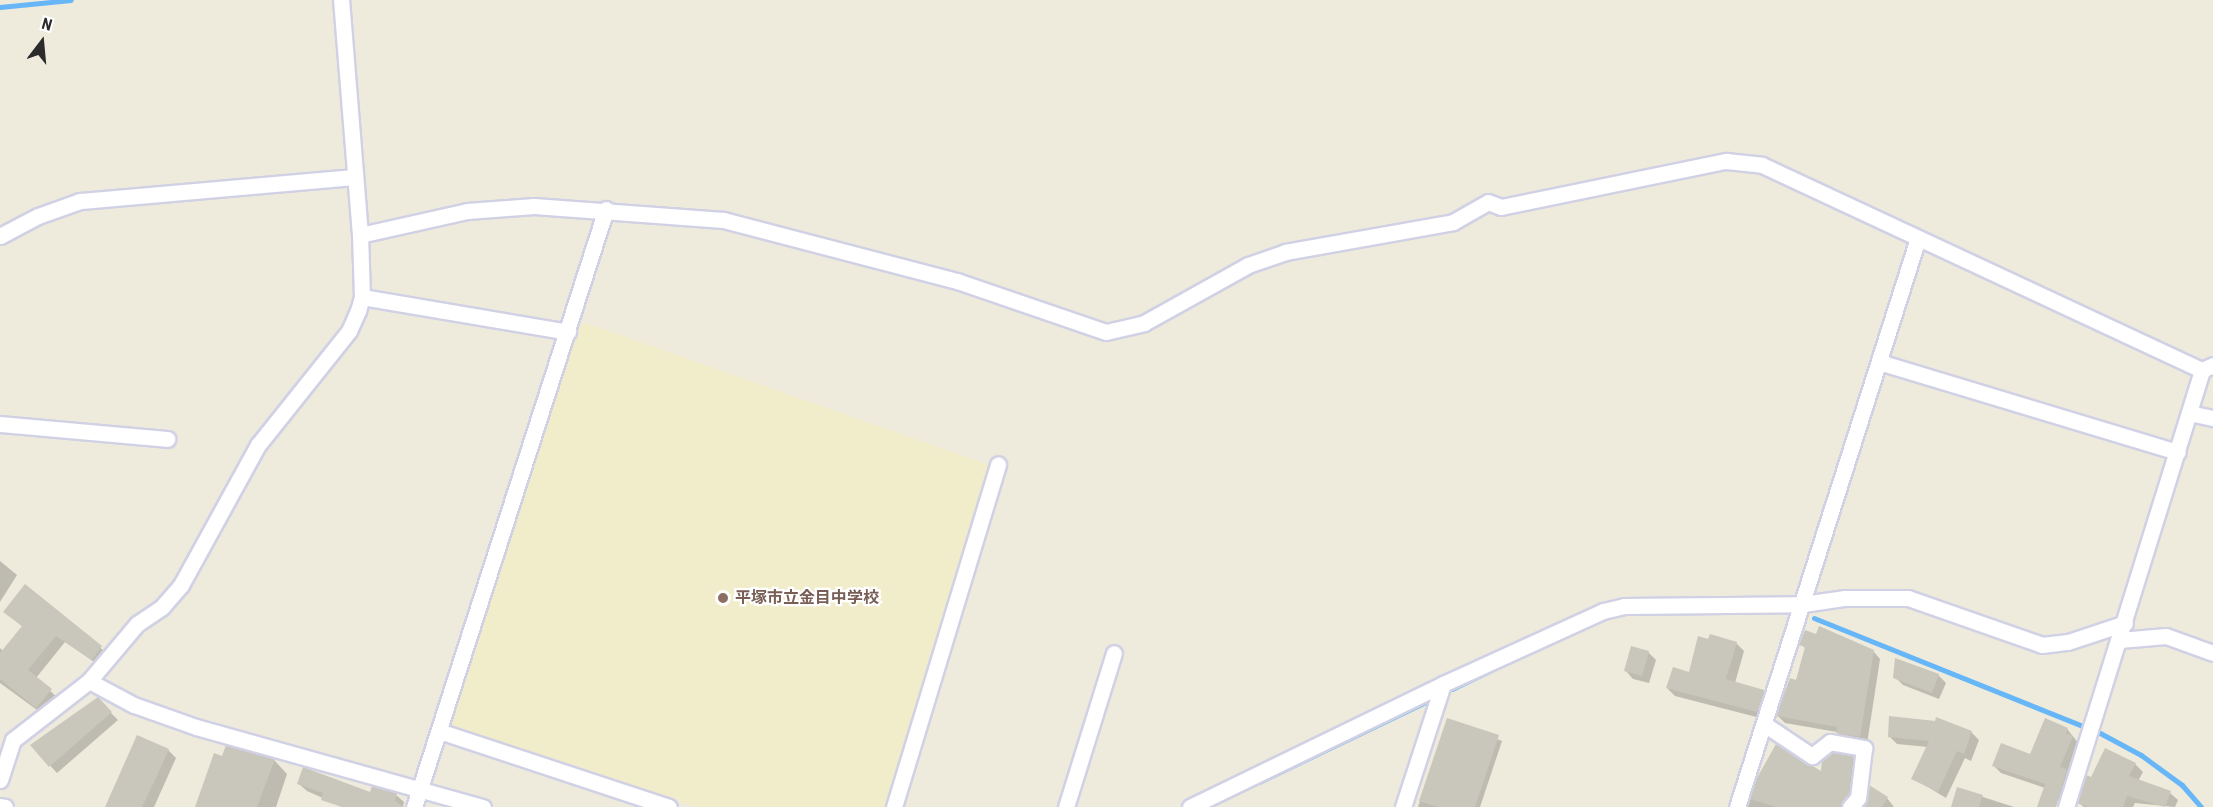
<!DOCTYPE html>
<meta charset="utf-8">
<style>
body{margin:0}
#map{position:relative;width:2213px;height:807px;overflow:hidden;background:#eeeadc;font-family:"Roboto Condensed","Noto Sans JP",sans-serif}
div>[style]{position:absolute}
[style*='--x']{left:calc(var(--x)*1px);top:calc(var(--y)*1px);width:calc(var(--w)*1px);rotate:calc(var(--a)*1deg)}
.education>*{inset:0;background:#f1ecca}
.shadow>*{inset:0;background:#0003}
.stream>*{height:5px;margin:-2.5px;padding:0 2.5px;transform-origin:2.5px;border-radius:2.5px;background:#66b6f8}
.building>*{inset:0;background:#c9c6bb}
.roads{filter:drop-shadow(2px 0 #d1d1e5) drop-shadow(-2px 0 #d1d1e5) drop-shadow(0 2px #d1d1e5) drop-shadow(0 -2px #d1d1e5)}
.minor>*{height:15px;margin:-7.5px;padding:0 7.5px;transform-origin:7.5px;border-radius:7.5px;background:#fff}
.dots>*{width:16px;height:16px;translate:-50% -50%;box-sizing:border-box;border:3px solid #fff;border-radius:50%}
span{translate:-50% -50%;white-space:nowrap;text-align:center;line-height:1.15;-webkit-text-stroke:4.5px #fff;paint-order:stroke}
.education-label{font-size:16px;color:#785e54;font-weight:700}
.left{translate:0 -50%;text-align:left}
.north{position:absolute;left:12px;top:12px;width:60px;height:60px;-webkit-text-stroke:4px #fff;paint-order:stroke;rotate:16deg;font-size:16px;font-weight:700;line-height:24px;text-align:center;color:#2b2b2b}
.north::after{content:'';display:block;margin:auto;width:21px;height:27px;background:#2b2b2b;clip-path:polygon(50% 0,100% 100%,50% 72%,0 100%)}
</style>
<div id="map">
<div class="education">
<i style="clip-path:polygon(586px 323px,992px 466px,888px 807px,697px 807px,453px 730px,450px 723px,578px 327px)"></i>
</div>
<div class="shadow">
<i style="clip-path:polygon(0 561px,17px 575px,0 602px)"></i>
<i style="clip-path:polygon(25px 586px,109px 655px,100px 666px,65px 642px,36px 678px,58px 698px,44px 715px,0 683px,0 648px,3px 651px,23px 627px,5px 612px)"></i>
<i style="clip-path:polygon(1736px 643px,1744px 651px,1735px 683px,1763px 691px,1771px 699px,1764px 719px,1675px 696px,1667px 688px)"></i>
<i style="clip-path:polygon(1801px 644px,1873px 651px,1880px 659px,1867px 744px,1845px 740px,1837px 732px,1785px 723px,1778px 716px,1797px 682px,1806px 649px)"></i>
<i style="clip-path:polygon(1648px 652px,1656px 660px,1649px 683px,1633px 679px,1626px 671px)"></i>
<i style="clip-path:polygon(1938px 675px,1946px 683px,1939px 699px,1903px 685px,1895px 677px)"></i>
<i style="clip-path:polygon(97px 699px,118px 720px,57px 773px,32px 746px)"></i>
<i style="clip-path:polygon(1448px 720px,1502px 741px,1480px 807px,1418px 807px)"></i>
<i style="clip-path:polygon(2067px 729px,2080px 745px,2068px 772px,2074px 778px,2067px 803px,2052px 797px,2045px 788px,2001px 773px,1994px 766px,2031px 756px)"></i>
<i style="clip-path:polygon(1971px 732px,1979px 740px,1971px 761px,1965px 758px,1946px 798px,1913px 778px,1928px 747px,1897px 744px,1889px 736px)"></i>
<i style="clip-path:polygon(168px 750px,176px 758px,154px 807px,109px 807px)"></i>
<i style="clip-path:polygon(1853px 757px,1860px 765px,1852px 807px,1746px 807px,1758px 778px,1822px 773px)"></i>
<i style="clip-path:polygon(274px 760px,287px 774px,276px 807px,197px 807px)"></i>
<i style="clip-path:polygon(2135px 764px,2143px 772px,2138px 781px,2170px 793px,2178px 800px,2175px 807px,2135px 803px,2133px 807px,2084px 807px,2079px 803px,2092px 778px)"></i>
<i style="clip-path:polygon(299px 784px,396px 795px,404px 802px,403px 807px,343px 807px,307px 791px)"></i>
<i style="clip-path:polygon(1871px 788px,1887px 798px,1894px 807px,1864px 807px)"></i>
<i style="clip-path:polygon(1958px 789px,2014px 807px,1953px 807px)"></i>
</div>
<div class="stream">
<i style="--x:0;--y:7;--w:71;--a:-5.6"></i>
<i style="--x:1814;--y:618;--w:308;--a:21.9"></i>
<i style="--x:2100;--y:733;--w:47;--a:28.2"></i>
<i style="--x:2141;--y:755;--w:51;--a:36.2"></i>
<i style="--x:2182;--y:785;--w:29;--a:49"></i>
<i style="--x:1452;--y:689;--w:43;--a:-26"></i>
<i style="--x:1259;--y:782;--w:187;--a:-25.7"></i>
</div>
<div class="building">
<i style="clip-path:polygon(25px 584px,102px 646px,92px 660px,56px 636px,28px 670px,52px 689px,36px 708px,0 679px,0 653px,22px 626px,3px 612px)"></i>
<i style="clip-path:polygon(1819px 626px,1874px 650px,1860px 737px,1836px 733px,1837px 727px,1776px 716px,1790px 678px,1796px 680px,1805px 647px,1799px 645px,1805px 630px,1816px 634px)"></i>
<i style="clip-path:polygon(1710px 634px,1737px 642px,1726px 679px,1764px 690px,1757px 712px,1666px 688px,1673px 667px,1689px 672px,1698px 636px,1708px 639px)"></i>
<i style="clip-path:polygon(1631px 646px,1649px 651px,1642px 676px,1624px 671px)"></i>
<i style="clip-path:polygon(1895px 658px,1939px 674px,1932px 693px,1893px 678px)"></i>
<i style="clip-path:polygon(98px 697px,112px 712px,49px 767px,30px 745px)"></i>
<i style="clip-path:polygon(1889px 716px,1935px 721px,1936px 717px,1972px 731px,1964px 754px,1957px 751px,1938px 792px,1911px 779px,1929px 741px,1888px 737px)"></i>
<i style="clip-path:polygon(1447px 718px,1499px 735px,1475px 807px,1438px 807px,1419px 801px)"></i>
<i style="clip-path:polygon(2045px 718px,2068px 728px,2066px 733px,2073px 736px,2060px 767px,2067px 769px,2056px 807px,2037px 807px,2045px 784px,1992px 766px,2001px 743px,2030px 754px)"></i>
<i style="clip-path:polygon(137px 735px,169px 749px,156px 778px,142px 807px,105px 807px)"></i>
<i style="clip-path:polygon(1776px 744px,1821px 771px,1822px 760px,1833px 752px,1853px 756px,1849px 794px,1840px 807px,1776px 807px,1750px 799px,1757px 778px)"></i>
<i style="clip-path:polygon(226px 745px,275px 759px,257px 807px,195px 807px,214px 753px,222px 756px)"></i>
<i style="clip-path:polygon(2105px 748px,2136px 763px,2129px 776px,2171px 791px,2165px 807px,2127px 796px,2123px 807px,2088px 807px,2077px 803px,2086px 775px,2091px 777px)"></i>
<i style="clip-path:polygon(303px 767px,370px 792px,372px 786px,397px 793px,395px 801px,404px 807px,342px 807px,321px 800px,323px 793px,297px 784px)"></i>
<i style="clip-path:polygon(1869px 785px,1888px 797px,1882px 807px,1863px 807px)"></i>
<i style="clip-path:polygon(1957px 787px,1983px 795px,1979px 807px,1951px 807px)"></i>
</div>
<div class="roads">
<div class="minor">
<i style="--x:360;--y:235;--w:110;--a:-12.6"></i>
<i style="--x:467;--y:211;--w:67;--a:-4.3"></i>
<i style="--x:534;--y:206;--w:190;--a:4.2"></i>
<i style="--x:723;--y:220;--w:242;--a:14.6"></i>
<i style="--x:957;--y:281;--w:157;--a:18.9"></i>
<i style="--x:1106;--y:332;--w:39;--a:-13"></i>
<i style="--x:1144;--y:323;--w:119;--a:-29.1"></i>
<i style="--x:1248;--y:265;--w:39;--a:-19"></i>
<i style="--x:1285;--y:252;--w:171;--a:-10.1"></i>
<i style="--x:1453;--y:222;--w:40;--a:-29.7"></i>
<i style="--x:1488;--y:202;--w:14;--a:21"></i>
<i style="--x:1501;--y:207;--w:230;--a:-11.6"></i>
<i style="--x:1726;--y:161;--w:36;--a:6"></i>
<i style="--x:1762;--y:165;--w:485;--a:25"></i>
<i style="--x:0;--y:236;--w:43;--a:-27.8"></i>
<i style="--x:38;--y:216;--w:45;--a:-19.7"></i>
<i style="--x:80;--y:201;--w:276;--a:-5"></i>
<i style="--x:362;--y:297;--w:209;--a:9.6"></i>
<i style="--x:1879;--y:362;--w:312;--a:16.8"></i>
<i style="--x:2189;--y:413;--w:25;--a:12"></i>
<i style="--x:0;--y:424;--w:168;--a:5.1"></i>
<i style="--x:2120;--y:640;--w:46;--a:-5"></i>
<i style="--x:2166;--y:636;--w:50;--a:19.9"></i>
<i style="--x:89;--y:681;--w:51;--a:28.1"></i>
<i style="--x:134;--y:705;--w:66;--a:19.5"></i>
<i style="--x:196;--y:727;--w:298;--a:15.6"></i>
<i style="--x:1764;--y:724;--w:58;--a:33.7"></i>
<i style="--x:1812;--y:756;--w:23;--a:-38"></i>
<i style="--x:1830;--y:742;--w:35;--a:10"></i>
<i style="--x:1864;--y:748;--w:50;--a:96.8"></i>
<i style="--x:1858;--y:798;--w:12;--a:132"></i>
<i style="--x:439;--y:731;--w:242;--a:18.3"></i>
<i style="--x:0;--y:780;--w:42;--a:-72"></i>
<i style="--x:13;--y:740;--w:96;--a:-37.8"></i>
<i style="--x:89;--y:681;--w:75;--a:-49.9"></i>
<i style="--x:137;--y:624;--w:30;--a:-34"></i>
<i style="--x:162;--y:607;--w:29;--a:-49"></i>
<i style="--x:181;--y:585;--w:160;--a:-61.2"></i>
<i style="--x:258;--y:445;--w:146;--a:-51.4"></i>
<i style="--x:349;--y:331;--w:22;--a:-66"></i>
<i style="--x:358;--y:311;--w:15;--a:-74"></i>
<i style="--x:362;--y:297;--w:62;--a:-91.8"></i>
<i style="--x:360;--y:235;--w:236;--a:-94.6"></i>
<i style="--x:0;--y:806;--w:5;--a:11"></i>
<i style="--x:414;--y:807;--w:628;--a:-72.2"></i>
<i style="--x:894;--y:807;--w:358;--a:-73.1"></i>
<i style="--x:1066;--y:807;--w:161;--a:-72.7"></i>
<i style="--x:1190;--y:807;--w:281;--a:-25.9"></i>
<i style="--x:1443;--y:684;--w:176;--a:-24.5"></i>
<i style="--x:1603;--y:611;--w:22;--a:-13"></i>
<i style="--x:1624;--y:606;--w:179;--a:-0.6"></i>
<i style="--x:1803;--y:604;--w:41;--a:-8.3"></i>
<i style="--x:1844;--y:598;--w:64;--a:0"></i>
<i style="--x:1908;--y:598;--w:142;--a:19.3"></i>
<i style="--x:2042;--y:645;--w:26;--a:-7"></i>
<i style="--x:2068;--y:642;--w:60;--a:-18.4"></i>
<i style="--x:1403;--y:807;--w:129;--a:-72"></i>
<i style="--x:1737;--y:807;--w:597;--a:-72.35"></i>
<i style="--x:2066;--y:807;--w:458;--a:-72.7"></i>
<i style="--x:2202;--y:370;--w:12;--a:-24"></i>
</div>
</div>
<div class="dots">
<i style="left:723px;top:598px;background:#8d6e63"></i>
</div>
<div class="education-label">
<span class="left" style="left:735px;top:598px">平塚市立金目中学校</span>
</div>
<div class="north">N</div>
</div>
